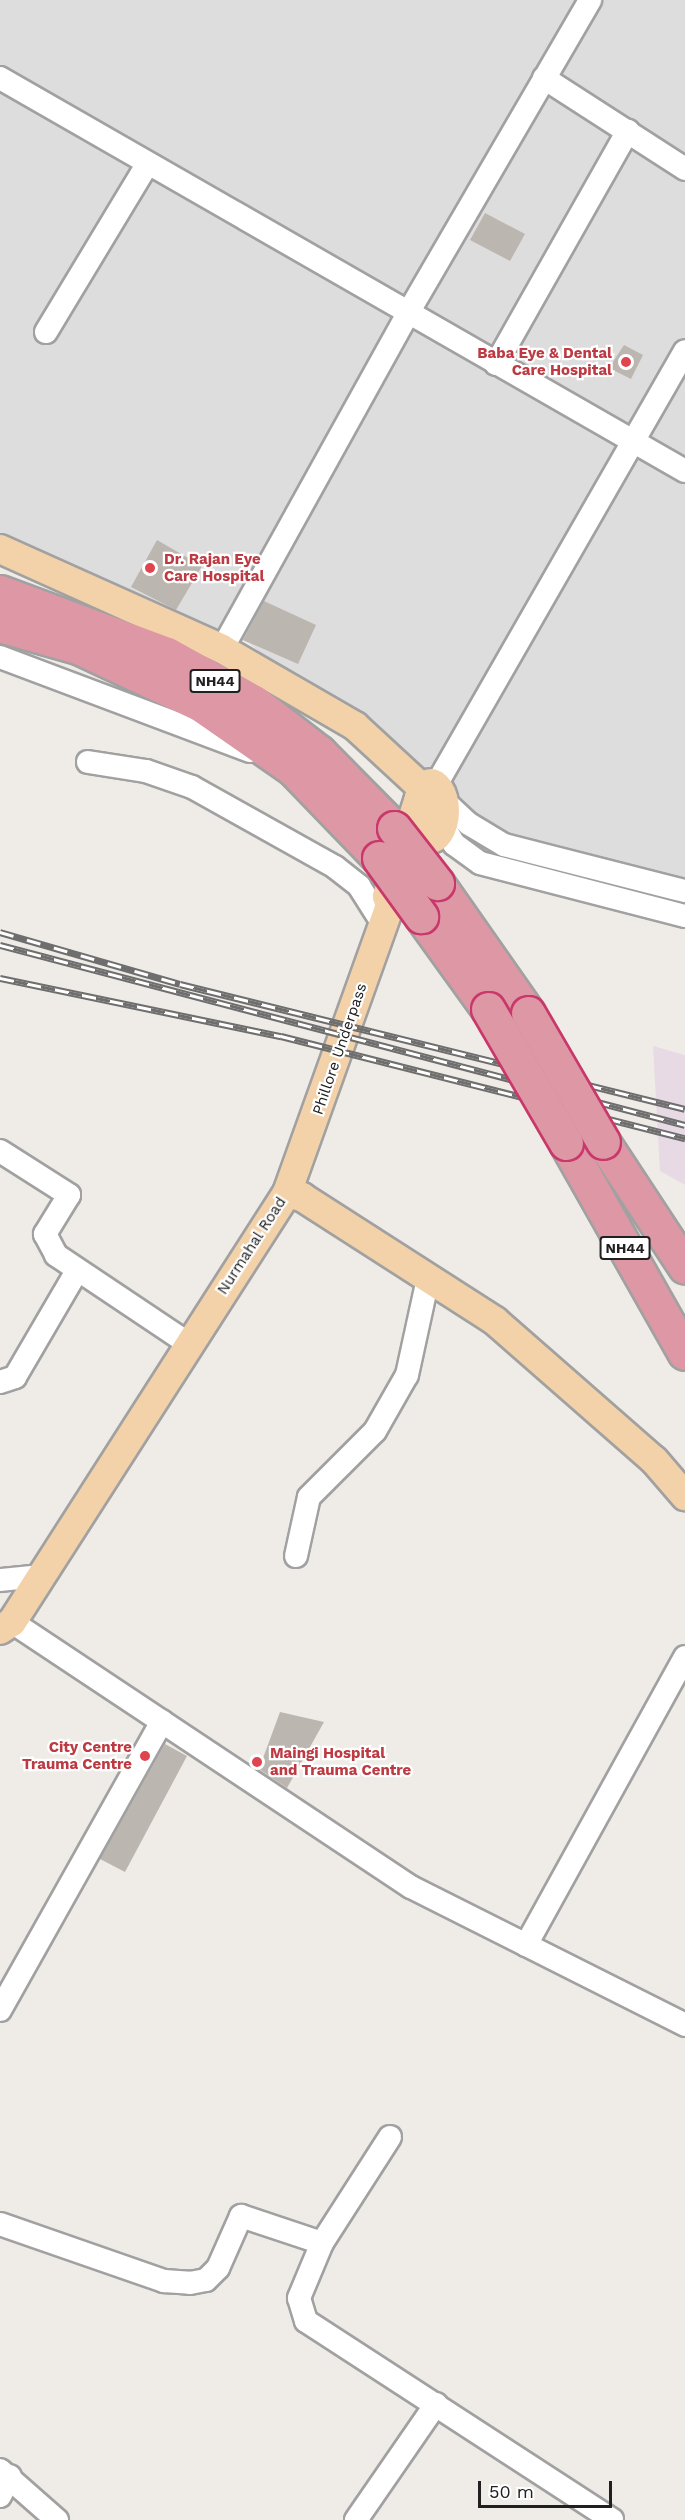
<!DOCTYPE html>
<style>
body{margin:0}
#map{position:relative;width:685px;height:2520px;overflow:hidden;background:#efece7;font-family:"Work Sans",sans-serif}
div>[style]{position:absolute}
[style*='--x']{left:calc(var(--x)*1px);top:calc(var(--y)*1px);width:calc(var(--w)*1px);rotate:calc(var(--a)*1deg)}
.residential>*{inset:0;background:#dedddd}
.industrial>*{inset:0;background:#e8dae5}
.building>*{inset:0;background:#bcb6b0}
.roads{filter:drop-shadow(2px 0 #a1a1a1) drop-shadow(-2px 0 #a1a1a1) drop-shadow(0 2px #a1a1a1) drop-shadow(0 -2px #a1a1a1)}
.minor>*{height:22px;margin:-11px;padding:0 11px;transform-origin:11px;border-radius:11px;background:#fff}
.major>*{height:28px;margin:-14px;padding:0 14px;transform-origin:14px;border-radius:14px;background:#f3d2a9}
.major>.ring{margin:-14px;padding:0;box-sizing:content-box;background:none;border:28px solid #f3d2a9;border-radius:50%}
.highway>*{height:33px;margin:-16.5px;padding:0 16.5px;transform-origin:16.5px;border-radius:16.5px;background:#de97a5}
.rail>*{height:7px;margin-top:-3.5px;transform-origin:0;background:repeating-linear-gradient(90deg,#fff 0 14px,#6e6e6e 0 28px);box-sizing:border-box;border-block:2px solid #6e6e6e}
.bridges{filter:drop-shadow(2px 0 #c9386b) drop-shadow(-2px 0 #c9386b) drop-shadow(0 2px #c9386b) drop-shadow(0 -2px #c9386b)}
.highway-bridge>*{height:33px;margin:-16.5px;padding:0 16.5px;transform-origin:16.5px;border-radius:16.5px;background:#de97a5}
.dots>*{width:16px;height:16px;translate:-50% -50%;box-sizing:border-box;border:3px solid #fff;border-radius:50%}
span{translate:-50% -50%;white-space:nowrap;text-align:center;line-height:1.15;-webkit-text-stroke:4.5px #fff;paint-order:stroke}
.shield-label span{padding:2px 4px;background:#fff;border:2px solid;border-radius:4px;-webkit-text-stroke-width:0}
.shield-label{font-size:14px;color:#202020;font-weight:700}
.health-label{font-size:15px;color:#be3a42;font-weight:700}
.right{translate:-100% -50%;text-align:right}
.left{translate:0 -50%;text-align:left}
.street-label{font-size:15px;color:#202020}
.scale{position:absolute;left:478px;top:2481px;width:134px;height:27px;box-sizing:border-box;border:3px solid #202020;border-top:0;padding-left:8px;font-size:18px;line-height:21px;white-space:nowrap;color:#202020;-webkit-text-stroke:4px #fff;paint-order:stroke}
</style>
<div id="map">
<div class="residential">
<i style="clip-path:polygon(0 0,685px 0,685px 900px,498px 854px,249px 643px,0 539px)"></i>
</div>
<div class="industrial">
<i style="clip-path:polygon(653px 1046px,685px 1055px,685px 1185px,660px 1171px)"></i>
</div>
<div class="building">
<i style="clip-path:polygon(485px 213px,525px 234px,510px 261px,470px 240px)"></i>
<i style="clip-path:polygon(624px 345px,643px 355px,631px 379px,609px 368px)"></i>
<i style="clip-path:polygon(157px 540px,202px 566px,176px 610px,131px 587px)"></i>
<i style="clip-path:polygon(264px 601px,316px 625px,298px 664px,243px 640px)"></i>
<i style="clip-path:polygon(280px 1712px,324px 1722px,287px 1788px,259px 1769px)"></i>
<i style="clip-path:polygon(165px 1744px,187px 1756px,125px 1872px,100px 1859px)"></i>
</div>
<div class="roads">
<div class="minor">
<i style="--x:0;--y:78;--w:790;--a:29.84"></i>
<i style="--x:544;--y:78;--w:168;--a:32.8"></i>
<i style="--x:46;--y:332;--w:197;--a:-58.9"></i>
<i style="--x:496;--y:364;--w:268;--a:-60.5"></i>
<i style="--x:222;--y:649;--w:384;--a:-61"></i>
<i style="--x:408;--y:313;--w:362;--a:-59.8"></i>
<i style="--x:0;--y:657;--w:267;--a:20.6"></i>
<i style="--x:88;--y:762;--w:59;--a:8.8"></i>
<i style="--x:146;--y:771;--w:49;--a:19.2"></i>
<i style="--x:192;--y:787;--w:164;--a:29.2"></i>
<i style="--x:335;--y:867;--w:31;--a:38"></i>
<i style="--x:359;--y:886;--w:45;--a:57.7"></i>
<i style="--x:436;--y:785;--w:500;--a:-60.16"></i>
<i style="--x:442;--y:799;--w:37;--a:43"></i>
<i style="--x:469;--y:824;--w:41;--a:31"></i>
<i style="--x:504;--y:845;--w:187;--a:14.3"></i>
<i style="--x:433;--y:808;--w:42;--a:59.7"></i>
<i style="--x:454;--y:844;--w:32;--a:36"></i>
<i style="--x:480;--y:863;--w:212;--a:14.5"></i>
<i style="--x:0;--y:1151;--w:82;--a:32.5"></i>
<i style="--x:69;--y:1195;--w:46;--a:121.6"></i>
<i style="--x:45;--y:1234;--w:24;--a:62"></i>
<i style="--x:56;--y:1255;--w:160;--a:33.8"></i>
<i style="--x:0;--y:1382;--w:16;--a:-18"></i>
<i style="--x:15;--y:1377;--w:123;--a:-59.7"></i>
<i style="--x:296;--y:1556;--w:60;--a:-77.6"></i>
<i style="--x:309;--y:1497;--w:93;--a:-45"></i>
<i style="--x:375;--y:1431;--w:64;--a:-60.3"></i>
<i style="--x:407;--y:1375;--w:98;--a:-77.7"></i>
<i style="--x:0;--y:1580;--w:41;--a:-5.6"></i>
<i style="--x:12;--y:1622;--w:479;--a:33.6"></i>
<i style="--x:411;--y:1887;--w:307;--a:26.7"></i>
<i style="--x:526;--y:1945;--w:329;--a:-61.1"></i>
<i style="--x:0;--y:2010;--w:331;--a:-60.7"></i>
<i style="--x:390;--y:2137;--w:126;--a:122.7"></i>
<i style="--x:322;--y:2243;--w:60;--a:112.7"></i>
<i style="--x:299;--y:2298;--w:24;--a:73"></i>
<i style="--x:306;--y:2321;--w:365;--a:33"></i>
<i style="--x:0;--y:2224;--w:174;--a:19.2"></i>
<i style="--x:164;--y:2281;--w:26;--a:4"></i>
<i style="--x:190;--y:2283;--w:16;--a:-11"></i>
<i style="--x:206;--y:2280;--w:17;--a:-45"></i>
<i style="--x:218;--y:2268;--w:57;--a:-66.1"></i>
<i style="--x:241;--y:2216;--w:85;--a:18.4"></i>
<i style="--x:0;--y:2470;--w:76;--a:41.3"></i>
<i style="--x:0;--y:2496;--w:22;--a:-63"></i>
<i style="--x:356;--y:2520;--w:141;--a:-55.4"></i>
</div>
<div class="major">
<i style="--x:0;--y:549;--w:243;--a:24.2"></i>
<i style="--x:222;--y:649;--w:154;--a:30.1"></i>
<i style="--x:355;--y:726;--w:90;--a:42.7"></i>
<i class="ring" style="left:417px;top:783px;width:-2px;height:-2px"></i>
<i style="--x:287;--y:1193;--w:306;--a:-70.3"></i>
<i style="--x:390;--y:905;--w:9;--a:-108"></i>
<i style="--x:387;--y:896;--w:100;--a:-71.9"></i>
<i style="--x:0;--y:1630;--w:14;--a:-34"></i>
<i style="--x:12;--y:1622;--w:510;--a:-57.34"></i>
<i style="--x:287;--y:1193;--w:16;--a:15"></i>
<i style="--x:302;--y:1197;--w:229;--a:32.7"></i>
<i style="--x:495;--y:1321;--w:211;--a:41.2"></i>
<i style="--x:654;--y:1460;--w:48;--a:49.3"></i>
</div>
<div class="highway">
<i style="--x:0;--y:592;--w:178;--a:20.4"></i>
<i style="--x:167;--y:654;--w:99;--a:28.9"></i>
<i style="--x:254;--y:702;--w:82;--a:37.6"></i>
<i style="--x:319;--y:752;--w:107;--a:45.4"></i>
<i style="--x:0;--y:625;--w:81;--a:15.8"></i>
<i style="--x:78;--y:647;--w:136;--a:25.2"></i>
<i style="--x:201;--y:705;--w:112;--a:34.8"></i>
<i style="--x:293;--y:769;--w:124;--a:46"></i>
<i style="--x:437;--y:883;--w:159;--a:55"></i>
<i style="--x:421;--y:916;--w:115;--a:54.2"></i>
<i style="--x:603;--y:1142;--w:149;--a:56.7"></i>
<i style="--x:566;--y:1143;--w:241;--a:60.5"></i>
</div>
</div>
<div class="rail">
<i style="--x:0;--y:932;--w:187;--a:16.1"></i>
<i style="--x:180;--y:984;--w:520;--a:13.9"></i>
<i style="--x:0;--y:945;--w:708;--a:14.72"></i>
<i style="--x:0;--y:978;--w:287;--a:11.7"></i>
<i style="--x:281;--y:1036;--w:417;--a:14.2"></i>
</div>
<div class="bridges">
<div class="highway-bridge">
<i style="--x:394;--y:828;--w:70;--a:52"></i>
<i style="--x:379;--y:858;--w:72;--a:54.1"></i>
<i style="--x:488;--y:1009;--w:155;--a:59.8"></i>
<i style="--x:528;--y:1013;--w:149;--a:59.8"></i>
</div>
</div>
<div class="dots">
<i style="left:626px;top:362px;background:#e0444e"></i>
<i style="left:150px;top:568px;background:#e0444e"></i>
<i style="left:145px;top:1756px;background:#e0444e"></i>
<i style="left:257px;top:1762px;background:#e0444e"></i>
</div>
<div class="shield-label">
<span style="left:215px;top:681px">NH44</span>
<span style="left:625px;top:1248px">NH44</span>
</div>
<div class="health-label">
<span class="right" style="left:612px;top:362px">Baba Eye &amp; Dental<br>Care Hospital</span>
<span class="left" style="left:164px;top:568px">Dr. Rajan Eye<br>Care Hospital</span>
<span class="right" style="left:132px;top:1756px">City Centre<br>Trauma Centre</span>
<span class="left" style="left:270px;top:1762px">Maingi Hospital<br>and Trauma Centre</span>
</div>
<div class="street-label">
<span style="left:340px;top:1049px;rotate:-71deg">Phillore Underpass</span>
<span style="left:252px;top:1246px;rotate:-57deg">Nurmahal Road</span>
</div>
<div class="scale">50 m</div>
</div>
